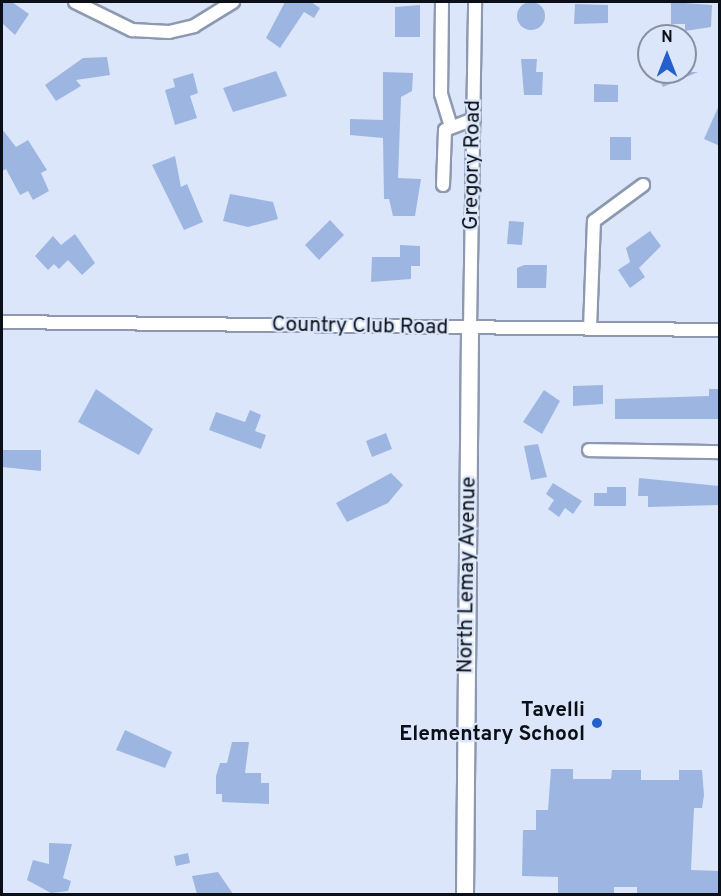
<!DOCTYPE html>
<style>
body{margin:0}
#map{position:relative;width:721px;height:896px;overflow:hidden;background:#dbe6fa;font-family:Overpass,sans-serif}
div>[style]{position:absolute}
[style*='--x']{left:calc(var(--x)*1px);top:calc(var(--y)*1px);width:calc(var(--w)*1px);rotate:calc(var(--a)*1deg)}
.building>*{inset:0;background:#9db6e1}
.round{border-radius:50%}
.roads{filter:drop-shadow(2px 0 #8c99b0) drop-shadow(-2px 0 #8c99b0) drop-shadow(0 2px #8c99b0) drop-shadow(0 -2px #8c99b0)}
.minor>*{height:12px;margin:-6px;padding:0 6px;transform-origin:6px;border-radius:6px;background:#fff}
.major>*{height:16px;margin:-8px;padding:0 8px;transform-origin:8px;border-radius:8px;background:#fff}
.dots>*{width:16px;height:16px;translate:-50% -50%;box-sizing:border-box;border:3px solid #dbe6fa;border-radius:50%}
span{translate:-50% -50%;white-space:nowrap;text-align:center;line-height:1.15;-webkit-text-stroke:4.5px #dbe6fa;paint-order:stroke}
.street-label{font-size:21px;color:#0b1018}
.poi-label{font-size:21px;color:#0b1018;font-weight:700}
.right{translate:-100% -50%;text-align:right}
.frame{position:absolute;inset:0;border:3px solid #0b1018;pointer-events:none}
.north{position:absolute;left:637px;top:24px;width:60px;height:60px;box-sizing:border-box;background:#dbe6fa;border:2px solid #8890a0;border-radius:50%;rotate:0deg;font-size:16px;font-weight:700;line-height:24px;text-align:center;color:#0b1018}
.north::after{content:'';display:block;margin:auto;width:21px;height:27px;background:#245fcc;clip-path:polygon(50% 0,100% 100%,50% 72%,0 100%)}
</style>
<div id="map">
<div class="building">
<i style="clip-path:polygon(2px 2px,12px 2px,29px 14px,15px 35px,2px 23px)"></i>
<i style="clip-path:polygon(285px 2px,311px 2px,320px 8px,314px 18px,304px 12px,280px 48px,266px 38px)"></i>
<i style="clip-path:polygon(671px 2px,712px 5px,711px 27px,685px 31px,685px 24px,671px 24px)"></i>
<i class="round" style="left:517px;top:2px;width:28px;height:28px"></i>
<i style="clip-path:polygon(575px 4px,608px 5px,608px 23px,574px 24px)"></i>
<i style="clip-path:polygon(420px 5px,420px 37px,395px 37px,395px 7px)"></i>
<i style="clip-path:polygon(107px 57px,110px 75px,76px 80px,81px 86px,56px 101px,45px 85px,83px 58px)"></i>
<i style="clip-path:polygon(521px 59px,537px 59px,536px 72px,543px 72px,542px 95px,524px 95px)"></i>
<i style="clip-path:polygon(276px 71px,287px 96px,233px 112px,223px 88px)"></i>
<i style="clip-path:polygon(383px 72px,413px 73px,412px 91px,401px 97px,398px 178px,421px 179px,415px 216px,393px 216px,389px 199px,384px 199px,383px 138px,350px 135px,350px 119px,383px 120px)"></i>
<i style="clip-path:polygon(656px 72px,698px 72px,663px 87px)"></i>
<i style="clip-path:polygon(193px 73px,198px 93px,190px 96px,197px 118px,175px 125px,165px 90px,175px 87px,173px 79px)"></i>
<i style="clip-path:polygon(594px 84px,618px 85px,618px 102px,594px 102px)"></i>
<i style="clip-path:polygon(720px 103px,720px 146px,704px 139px)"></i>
<i style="clip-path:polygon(2px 129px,16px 147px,28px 140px,47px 170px,41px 173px,49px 191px,33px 200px,28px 191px,20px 195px,6px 169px,2px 171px)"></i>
<i style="clip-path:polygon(610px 137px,631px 137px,631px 160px,610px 160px)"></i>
<i style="clip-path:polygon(175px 156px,181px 187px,187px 184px,203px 222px,184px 230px,152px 165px)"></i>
<i style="clip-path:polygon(230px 194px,273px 202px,278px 219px,248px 227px,223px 221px)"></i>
<i style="clip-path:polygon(330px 220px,344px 235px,319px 260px,305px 245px)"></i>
<i style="clip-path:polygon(509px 221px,524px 222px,522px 245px,507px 244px)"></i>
<i style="clip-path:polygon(650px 231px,661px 246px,639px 268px,645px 277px,630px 288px,618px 270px,630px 262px,626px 248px)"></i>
<i style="clip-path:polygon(75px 234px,95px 263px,82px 275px,68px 260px,59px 269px,54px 264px,48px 270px,35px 256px,53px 236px,61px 245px)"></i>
<i style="clip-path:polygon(400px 245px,420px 246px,420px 266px,411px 266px,411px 279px,371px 282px,372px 257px,400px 257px)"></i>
<i style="clip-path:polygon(524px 265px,547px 265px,546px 288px,517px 288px,517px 268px)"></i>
<i style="clip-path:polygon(603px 385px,603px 404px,573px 406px,573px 386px)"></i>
<i style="clip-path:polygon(96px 389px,153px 429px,139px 455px,78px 422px)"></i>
<i style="clip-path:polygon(709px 389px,720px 389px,720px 419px,615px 419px,615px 399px,709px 396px)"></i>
<i style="clip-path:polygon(544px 390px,560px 401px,542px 434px,523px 422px)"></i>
<i style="clip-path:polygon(250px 410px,261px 415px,255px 431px,266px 435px,261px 449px,209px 430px,216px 412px,245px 422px)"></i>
<i style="clip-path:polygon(386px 433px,392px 449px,372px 457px,366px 441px)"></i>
<i style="clip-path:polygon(538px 444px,547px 477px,531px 480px,524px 446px)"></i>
<i style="clip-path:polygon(2px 450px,41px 450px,41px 471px,2px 467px)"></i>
<i style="clip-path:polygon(391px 473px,403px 485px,388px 503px,347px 522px,336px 503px)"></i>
<i style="clip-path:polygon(639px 478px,719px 486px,719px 505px,648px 507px,648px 496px,638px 496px)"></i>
<i style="clip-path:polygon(553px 483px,582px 501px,573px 514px,565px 508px,559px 517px,548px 509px,554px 500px,546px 494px)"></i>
<i style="clip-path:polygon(607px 487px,626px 487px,626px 506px,594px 506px,594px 493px,607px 493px)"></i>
<i style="clip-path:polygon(125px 730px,172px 752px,165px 768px,116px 750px)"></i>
<i style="clip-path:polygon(232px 742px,249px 742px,245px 773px,261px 773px,261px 783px,269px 783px,269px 804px,222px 802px,222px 794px,216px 794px,216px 776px,220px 763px,227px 763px)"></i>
<i style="clip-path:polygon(551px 769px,573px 769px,573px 779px,611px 779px,612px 770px,641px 770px,641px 780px,679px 780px,679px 770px,702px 770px,704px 795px,702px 808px,694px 808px,691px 870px,720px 871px,720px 894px,637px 894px,637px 887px,614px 887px,614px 894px,558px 894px,558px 877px,522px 876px,523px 830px,536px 830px,536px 810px,548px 810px)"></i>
<i style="clip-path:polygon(49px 843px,72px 844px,63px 878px,71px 881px,68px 891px,51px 893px,27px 880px,33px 860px,49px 864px)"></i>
<i style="clip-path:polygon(188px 853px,190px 863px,176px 866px,174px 856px)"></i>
<i style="clip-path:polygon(218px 872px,233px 894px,197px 894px,192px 876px)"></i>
</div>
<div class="roads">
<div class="minor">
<i style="--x:75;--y:2;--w:64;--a:26.2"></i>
<i style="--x:132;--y:30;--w:37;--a:3"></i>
<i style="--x:169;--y:32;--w:26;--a:-13"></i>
<i style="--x:194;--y:26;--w:46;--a:-31.6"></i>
<i style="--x:442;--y:2;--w:92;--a:90.6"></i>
<i style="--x:441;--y:94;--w:31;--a:73"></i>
<i style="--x:443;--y:185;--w:55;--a:-87.9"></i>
<i style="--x:445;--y:130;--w:31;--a:-21"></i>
<i style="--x:2;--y:322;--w:718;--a:0.64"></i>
<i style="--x:470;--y:328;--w:326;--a:-89.1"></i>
<i style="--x:590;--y:329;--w:108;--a:-87.9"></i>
<i style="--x:594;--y:221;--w:61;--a:-36.3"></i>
<i style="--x:589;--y:450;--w:131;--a:0.9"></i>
</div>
<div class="major">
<i style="--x:465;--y:894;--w:566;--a:-89.49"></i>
</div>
</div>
<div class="dots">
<i style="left:597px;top:723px;background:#245fcc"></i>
</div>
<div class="street-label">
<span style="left:473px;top:165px;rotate:-89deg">Gregory Road</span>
<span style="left:360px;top:327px;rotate:1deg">Country Club Road</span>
<span style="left:468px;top:575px;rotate:-89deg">North Lemay Avenue</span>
</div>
<div class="poi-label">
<span class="right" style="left:585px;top:723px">Tavelli<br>Elementary School</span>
</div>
<div class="frame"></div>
<div class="north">N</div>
</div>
